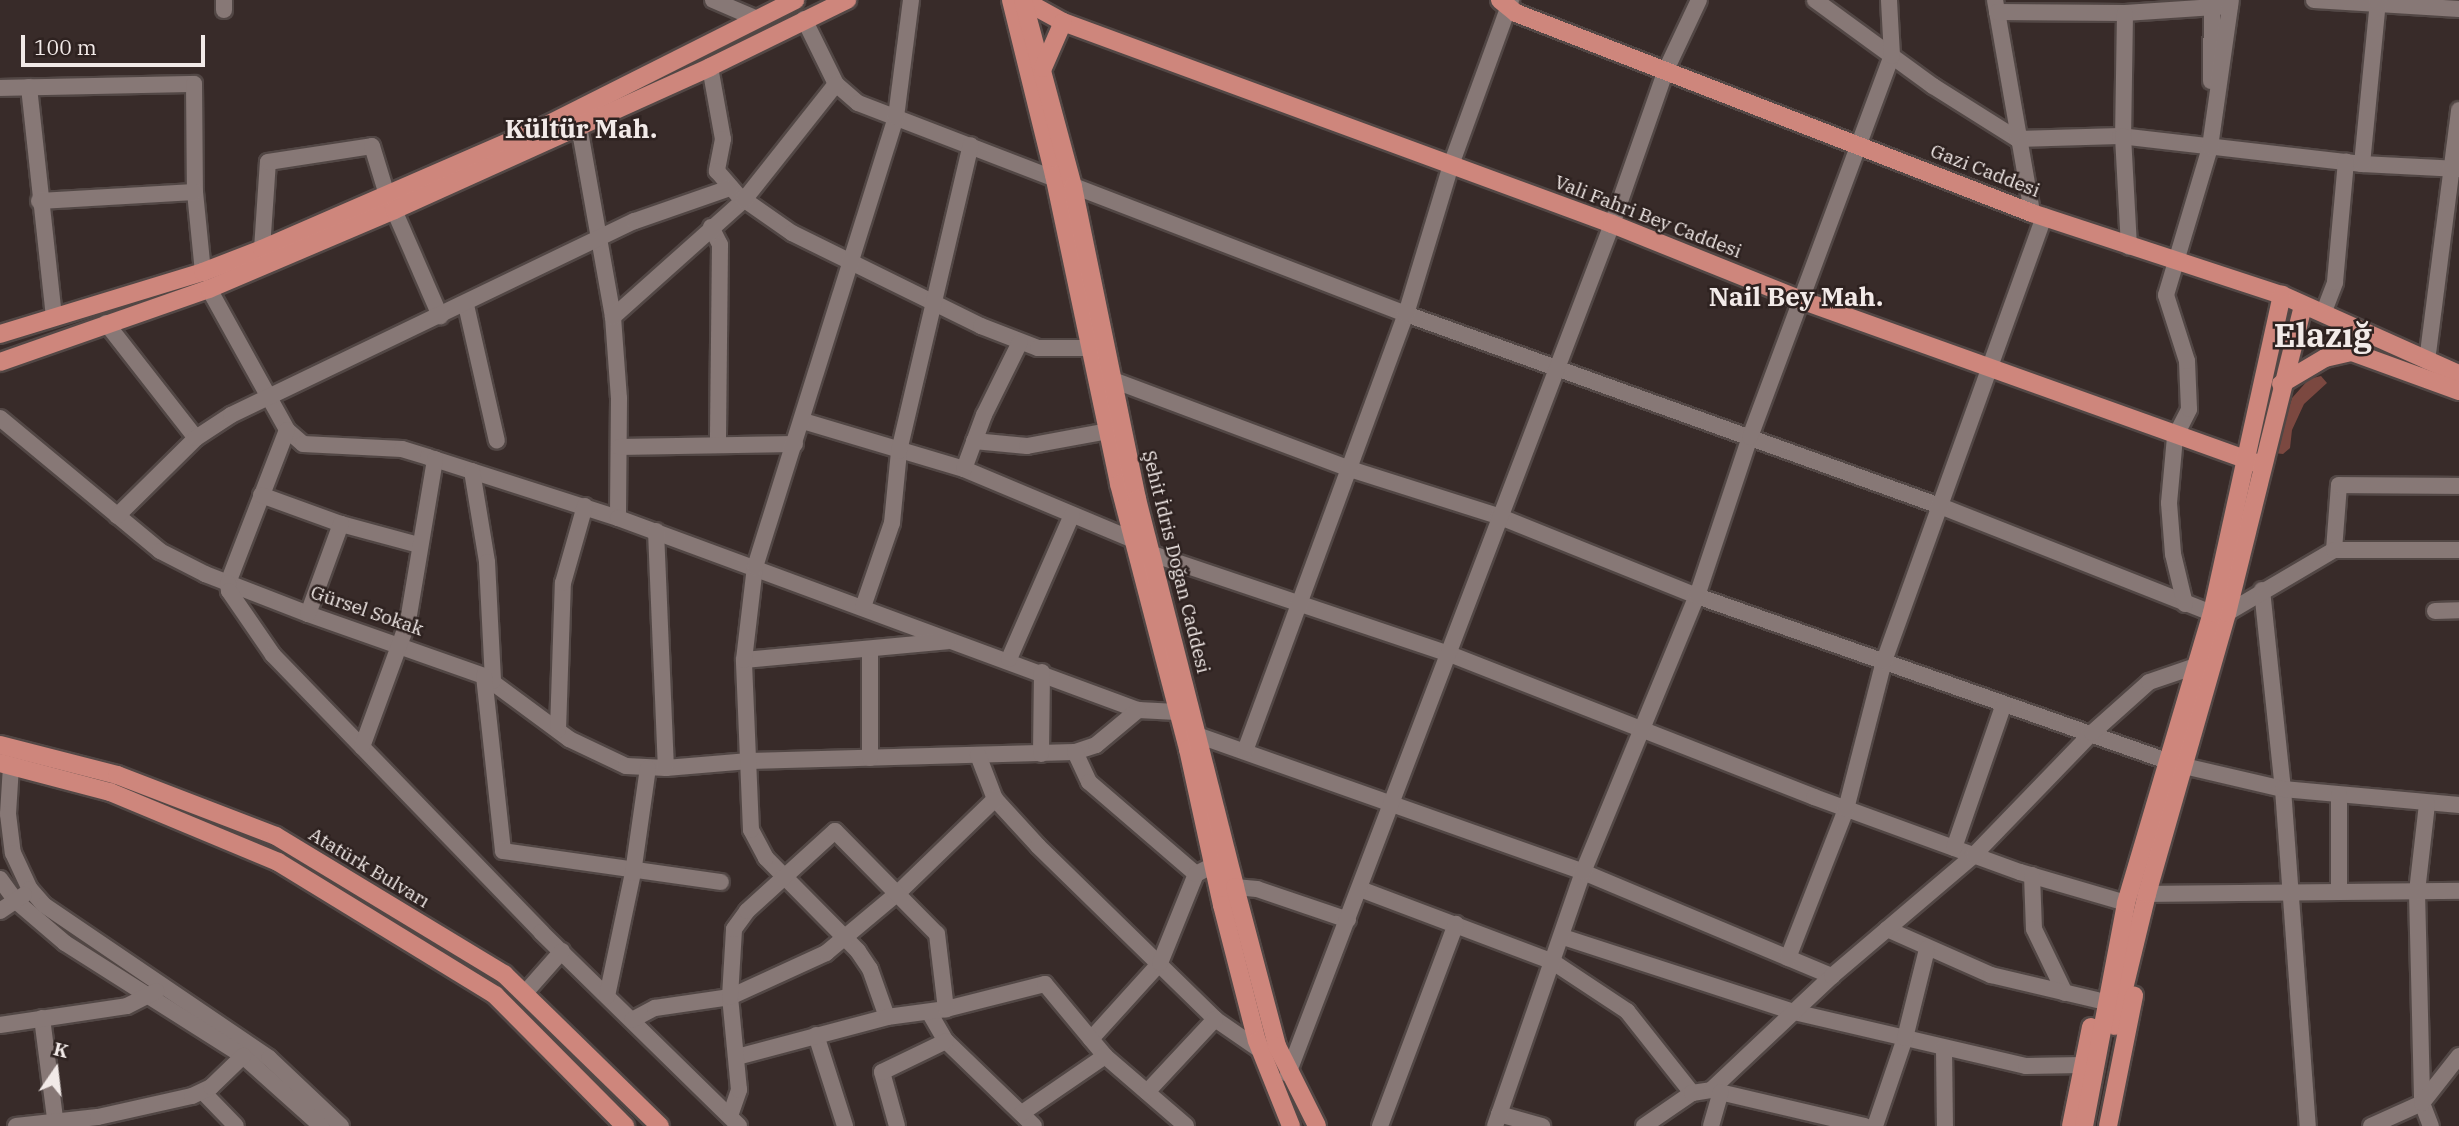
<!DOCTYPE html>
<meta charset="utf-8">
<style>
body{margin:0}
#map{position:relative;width:2459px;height:1126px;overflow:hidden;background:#382b29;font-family:"IBM Plex Serif",serif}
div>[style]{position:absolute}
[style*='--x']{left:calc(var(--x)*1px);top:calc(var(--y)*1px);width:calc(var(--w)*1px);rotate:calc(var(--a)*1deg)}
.green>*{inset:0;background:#7b4840}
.roads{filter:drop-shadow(2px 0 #524745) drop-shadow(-2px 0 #524745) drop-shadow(0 2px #524745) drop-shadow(0 -2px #524745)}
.minor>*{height:16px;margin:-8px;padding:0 8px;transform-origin:8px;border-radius:8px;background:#877876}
.major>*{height:18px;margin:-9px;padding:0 9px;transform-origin:9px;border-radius:9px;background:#ce867c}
span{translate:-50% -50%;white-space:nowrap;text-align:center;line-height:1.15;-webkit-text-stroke:5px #2e2220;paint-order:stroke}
.street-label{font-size:19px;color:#f2eae8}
.district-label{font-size:26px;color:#f2eae8;font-weight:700}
.town-label{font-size:33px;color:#f2eae8;font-weight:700}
.north{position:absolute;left:21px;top:1035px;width:70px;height:70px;-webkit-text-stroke:5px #2e2220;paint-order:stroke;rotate:14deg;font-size:19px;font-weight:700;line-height:28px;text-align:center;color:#f2eae8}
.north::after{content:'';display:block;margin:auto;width:24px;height:32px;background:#f2eae8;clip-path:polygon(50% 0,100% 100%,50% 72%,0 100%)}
.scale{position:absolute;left:21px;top:35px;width:184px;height:32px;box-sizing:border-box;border:4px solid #f2eae8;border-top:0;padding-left:9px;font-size:21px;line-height:24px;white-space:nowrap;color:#f2eae8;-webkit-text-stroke:5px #2e2220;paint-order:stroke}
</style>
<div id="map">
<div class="green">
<i style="clip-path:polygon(2321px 376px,2327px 383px,2304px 404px,2292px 430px,2290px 448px,2283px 454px,2274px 453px,2292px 398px,2309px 379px)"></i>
</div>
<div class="roads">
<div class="minor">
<i style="--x:713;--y:0;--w:46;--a:23.2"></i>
<i style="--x:1815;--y:0;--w:146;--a:36.1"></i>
<i style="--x:1933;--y:86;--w:99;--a:32.2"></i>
<i style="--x:2017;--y:139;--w:103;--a:-1.7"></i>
<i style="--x:2120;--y:136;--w:244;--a:6.6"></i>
<i style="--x:2362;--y:164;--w:97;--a:3"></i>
<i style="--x:1995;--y:0;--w:216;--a:80.1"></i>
<i style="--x:2314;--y:0;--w:145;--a:3.6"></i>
<i style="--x:224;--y:10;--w:10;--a:-90"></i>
<i style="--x:1997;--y:12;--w:128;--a:0.4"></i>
<i style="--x:2125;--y:13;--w:105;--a:-3.8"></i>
<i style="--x:2125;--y:13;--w:123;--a:90.9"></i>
<i style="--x:2123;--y:136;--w:111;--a:86.9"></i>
<i style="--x:804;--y:19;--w:72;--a:63.8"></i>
<i style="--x:836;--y:84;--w:29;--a:41"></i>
<i style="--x:858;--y:103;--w:587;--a:21.06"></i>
<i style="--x:1406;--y:314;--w:567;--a:19.78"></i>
<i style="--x:1940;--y:506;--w:292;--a:21.5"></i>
<i style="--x:710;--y:67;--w:73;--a:79.8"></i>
<i style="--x:723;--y:139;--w:33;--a:101"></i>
<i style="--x:717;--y:171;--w:33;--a:49"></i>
<i style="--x:739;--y:196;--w:65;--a:34.9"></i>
<i style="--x:792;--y:233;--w:211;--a:26.2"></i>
<i style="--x:981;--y:326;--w:61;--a:21.1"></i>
<i style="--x:1038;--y:348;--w:52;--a:0"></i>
<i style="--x:2211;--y:81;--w:81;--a:-89.3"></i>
<i style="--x:29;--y:87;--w:231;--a:83.8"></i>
<i style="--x:0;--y:88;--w:194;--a:-1.2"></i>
<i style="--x:194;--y:84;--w:108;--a:89.5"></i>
<i style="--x:195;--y:192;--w:80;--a:84.3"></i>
<i style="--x:579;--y:126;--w:194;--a:79.9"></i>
<i style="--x:613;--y:317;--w:81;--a:85.8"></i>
<i style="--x:619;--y:398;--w:120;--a:90.5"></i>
<i style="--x:2362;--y:164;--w:165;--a:-84.4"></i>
<i style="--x:39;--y:201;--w:156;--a:-3.3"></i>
<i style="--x:394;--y:210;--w:116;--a:66.5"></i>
<i style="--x:711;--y:227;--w:20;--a:63"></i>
<i style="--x:720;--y:245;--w:200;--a:90.6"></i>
<i style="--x:262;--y:249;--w:87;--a:-86.1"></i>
<i style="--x:268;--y:162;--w:105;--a:-8.7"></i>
<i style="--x:372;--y:146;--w:51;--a:73"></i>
<i style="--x:209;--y:289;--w:161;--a:61"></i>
<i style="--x:287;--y:430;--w:21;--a:41"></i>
<i style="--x:303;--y:444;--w:99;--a:2.9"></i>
<i style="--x:402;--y:449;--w:27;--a:17"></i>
<i style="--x:428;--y:457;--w:200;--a:17.8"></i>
<i style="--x:618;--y:518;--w:554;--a:20.27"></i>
<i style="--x:1138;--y:710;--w:39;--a:3"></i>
<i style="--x:466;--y:305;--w:139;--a:77.2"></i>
<i style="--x:2323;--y:314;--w:34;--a:-69"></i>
<i style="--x:2335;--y:282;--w:121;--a:-84.8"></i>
<i style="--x:613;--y:317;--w:176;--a:-41.8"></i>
<i style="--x:744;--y:200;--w:148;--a:-51.6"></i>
<i style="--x:106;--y:323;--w:146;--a:52"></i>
<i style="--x:2427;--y:361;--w:253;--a:-82.7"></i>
<i style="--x:1113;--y:380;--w:253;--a:20.6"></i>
<i style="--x:1350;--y:469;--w:155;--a:17.6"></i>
<i style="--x:1498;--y:516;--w:214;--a:21.9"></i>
<i style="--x:1697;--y:596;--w:501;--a:19.34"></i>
<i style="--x:0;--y:418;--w:208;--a:39.7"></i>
<i style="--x:160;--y:551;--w:51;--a:27.1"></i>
<i style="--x:205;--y:574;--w:110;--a:21.2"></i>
<i style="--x:308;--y:614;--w:187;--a:19.4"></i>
<i style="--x:484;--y:676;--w:106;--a:36.5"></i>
<i style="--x:569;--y:739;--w:63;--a:25.3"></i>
<i style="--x:626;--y:766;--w:40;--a:2.9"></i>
<i style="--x:666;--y:768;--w:83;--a:-4.8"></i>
<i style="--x:749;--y:761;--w:326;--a:-1.6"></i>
<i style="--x:1075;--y:752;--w:22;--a:-18"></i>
<i style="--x:1096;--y:745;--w:55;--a:-39.8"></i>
<i style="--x:803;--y:421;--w:168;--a:16.6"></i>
<i style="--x:964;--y:469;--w:186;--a:22.7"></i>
<i style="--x:287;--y:430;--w:164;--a:111.1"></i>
<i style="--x:228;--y:583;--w:8;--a:83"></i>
<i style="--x:229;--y:591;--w:78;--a:55.5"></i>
<i style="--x:273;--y:655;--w:385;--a:45.9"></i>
<i style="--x:541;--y:932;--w:277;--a:44.4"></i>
<i style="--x:974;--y:441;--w:53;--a:5.4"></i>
<i style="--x:1027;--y:446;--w:82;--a:-10.5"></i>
<i style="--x:619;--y:447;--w:176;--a:-1"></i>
<i style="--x:964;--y:469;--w:58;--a:-69.7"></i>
<i style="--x:984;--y:415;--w:81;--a:-63.7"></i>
<i style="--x:472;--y:471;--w:92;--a:80.6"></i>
<i style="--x:487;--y:562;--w:119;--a:87.1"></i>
<i style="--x:261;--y:495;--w:85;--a:19.9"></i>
<i style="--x:341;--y:524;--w:81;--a:15.1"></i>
<i style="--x:117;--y:516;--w:111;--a:-44.6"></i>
<i style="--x:196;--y:438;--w:42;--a:-33.3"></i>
<i style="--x:231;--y:415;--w:448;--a:-25.7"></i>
<i style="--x:635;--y:221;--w:101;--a:-19.2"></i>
<i style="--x:656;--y:531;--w:237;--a:87.6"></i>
<i style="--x:2334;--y:550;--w:65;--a:-85.6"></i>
<i style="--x:2339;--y:485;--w:120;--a:0.5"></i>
<i style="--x:1152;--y:554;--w:311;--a:18.6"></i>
<i style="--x:1447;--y:653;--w:394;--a:21.4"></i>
<i style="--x:1814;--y:797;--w:219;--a:20"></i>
<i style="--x:2020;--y:872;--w:110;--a:16.3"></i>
<i style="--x:2262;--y:590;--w:200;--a:84"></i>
<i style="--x:2283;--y:789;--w:338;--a:85.8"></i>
<i style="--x:2185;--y:604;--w:51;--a:-103.5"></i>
<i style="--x:2173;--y:554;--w:51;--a:-94.5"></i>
<i style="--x:2169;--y:503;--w:66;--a:-84.8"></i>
<i style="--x:2175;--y:437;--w:31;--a:-63"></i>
<i style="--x:2189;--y:409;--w:48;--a:-92.4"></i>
<i style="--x:2187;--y:361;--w:69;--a:-107.7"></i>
<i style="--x:2166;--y:295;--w:154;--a:-73.4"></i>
<i style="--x:2210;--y:147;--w:148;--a:-81.9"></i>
<i style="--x:863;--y:607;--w:89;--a:-71"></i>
<i style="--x:892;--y:523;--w:72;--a:-84.4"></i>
<i style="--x:899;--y:451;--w:314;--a:-76.8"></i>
<i style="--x:2435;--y:611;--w:24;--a:-2"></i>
<i style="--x:2227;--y:613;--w:124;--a:-30.5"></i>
<i style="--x:2334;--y:550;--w:125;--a:0"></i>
<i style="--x:308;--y:614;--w:96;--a:-69.9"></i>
<i style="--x:870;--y:649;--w:109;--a:90"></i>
<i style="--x:1009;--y:659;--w:157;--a:-66.4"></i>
<i style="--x:744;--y:660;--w:204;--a:-5.3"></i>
<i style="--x:484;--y:676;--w:176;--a:83.8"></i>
<i style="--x:503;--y:851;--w:220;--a:8.1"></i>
<i style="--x:558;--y:730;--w:147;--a:-88.1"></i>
<i style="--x:563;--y:583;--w:80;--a:-74.1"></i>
<i style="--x:1197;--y:735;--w:410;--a:19.5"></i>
<i style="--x:1583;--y:872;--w:270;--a:22.7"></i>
<i style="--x:362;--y:747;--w:134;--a:-69.9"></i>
<i style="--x:408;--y:621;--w:164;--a:-80.5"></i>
<i style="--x:1245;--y:751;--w:466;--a:-69.8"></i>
<i style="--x:1406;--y:314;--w:156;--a:-73.2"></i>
<i style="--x:1451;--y:165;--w:176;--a:-70"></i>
<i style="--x:1075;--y:752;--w:33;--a:65"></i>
<i style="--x:1089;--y:782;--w:141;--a:40.7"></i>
<i style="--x:1041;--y:754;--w:82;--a:-89.3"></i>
<i style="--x:978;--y:755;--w:47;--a:68.9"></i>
<i style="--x:995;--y:799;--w:64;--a:47.5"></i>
<i style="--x:1038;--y:846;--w:248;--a:44.3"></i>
<i style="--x:1215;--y:1019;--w:55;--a:34.6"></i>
<i style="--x:11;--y:766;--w:48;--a:93.6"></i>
<i style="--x:8;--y:814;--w:39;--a:83"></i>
<i style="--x:13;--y:853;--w:40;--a:65"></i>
<i style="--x:30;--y:889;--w:21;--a:49"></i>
<i style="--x:44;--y:905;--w:272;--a:34.2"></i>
<i style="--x:269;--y:1058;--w:99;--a:43.4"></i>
<i style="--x:2184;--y:766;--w:102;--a:13.1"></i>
<i style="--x:2283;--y:789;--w:177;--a:5.2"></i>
<i style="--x:2339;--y:795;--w:97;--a:90"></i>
<i style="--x:2427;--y:804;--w:89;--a:96.5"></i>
<i style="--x:2417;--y:892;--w:211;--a:88.6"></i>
<i style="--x:2422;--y:1103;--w:25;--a:69"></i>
<i style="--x:1954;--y:848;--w:152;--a:-70.9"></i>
<i style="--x:2032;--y:875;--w:54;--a:87.9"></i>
<i style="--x:2034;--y:929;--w:71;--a:64.2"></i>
<i style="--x:0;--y:879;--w:29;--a:54"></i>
<i style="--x:17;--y:902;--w:63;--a:40.5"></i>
<i style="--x:65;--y:943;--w:211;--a:32.4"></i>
<i style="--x:243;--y:1056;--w:105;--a:41.9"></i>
<i style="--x:1235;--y:887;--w:22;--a:5"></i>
<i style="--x:1257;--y:889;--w:96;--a:18.8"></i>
<i style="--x:1360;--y:889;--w:206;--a:20.7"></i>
<i style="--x:1553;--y:962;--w:89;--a:33.5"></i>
<i style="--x:1627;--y:1011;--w:105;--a:51.6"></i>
<i style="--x:2147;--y:894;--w:312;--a:-0.6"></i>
<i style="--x:0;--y:911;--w:29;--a:-34"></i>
<i style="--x:1887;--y:929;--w:114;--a:23.9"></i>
<i style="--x:1991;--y:975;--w:109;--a:13.3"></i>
<i style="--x:1563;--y:937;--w:243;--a:18"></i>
<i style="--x:1794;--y:1012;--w:238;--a:13.1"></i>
<i style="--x:2026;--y:1066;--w:56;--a:-1"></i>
<i style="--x:1788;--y:958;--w:160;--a:-68.7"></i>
<i style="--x:1846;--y:809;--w:153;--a:-75.6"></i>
<i style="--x:1884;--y:661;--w:473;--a:-70.2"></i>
<i style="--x:525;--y:993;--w:56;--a:-48.6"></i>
<i style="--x:607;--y:996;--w:126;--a:-78.1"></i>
<i style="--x:633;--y:873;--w:106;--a:-81.9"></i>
<i style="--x:929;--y:1012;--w:34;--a:60"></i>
<i style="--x:946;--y:1041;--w:122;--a:44"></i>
<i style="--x:887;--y:1017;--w:51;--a:-109.5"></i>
<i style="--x:870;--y:969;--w:22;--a:-124"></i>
<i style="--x:858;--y:951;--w:131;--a:-134.7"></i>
<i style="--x:766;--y:858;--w:32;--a:-118"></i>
<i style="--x:751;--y:830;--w:170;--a:-92.4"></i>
<i style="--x:744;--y:660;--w:94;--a:-83.3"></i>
<i style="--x:755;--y:567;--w:472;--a:-72.6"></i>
<i style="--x:896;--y:117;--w:118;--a:-82.7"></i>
<i style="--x:42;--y:1018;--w:109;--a:82.6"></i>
<i style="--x:632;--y:1020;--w:26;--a:-28"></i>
<i style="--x:655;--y:1008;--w:76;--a:-8.3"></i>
<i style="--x:730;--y:997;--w:106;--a:-24.6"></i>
<i style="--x:826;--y:953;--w:95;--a:-39.9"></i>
<i style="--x:899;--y:892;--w:134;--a:-44.1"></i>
<i style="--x:0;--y:1025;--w:128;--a:-8.5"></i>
<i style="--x:127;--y:1006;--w:33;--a:-27"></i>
<i style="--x:816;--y:1035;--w:96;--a:72.3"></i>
<i style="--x:1091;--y:1039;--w:103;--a:-47.8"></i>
<i style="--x:1160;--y:963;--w:96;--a:-68"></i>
<i style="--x:1196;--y:874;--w:18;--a:-27"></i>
<i style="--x:1944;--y:1048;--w:78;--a:89.3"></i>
<i style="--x:737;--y:1057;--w:155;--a:-14.9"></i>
<i style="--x:887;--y:1017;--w:60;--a:-7.7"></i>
<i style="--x:946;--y:1009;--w:102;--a:-14.2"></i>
<i style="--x:1045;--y:984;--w:94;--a:50.2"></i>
<i style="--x:1105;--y:1056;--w:107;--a:40.8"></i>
<i style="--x:1288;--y:1074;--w:910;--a:-69.13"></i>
<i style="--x:1612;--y:224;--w:163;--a:-70.7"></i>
<i style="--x:1666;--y:70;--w:77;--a:-64.8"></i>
<i style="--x:1711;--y:1090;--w:158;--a:13.2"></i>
<i style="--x:203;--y:1092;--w:47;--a:45.9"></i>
<i style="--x:1147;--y:1092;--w:100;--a:-47"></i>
<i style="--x:1022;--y:1113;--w:101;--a:-34.5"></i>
<i style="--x:1499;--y:1114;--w:45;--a:15.6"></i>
<i style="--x:730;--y:1116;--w:28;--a:-71"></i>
<i style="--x:739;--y:1090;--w:93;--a:-95.5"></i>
<i style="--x:730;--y:997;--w:68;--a:-86.6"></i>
<i style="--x:734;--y:929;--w:22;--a:-54"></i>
<i style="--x:747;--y:911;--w:119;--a:-42.3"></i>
<i style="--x:835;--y:831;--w:145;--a:45.3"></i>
<i style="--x:937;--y:934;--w:76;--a:83.2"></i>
<i style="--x:16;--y:1126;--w:82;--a:-6.3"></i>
<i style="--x:98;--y:1117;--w:96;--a:-12.6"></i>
<i style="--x:192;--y:1096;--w:21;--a:-25"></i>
<i style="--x:211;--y:1087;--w:45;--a:-44.1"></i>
<i style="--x:897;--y:1126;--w:56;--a:-105.5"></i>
<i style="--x:882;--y:1072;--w:71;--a:-25.8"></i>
<i style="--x:1380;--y:1126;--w:216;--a:-69.4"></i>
<i style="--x:1495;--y:1126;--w:269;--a:-70.9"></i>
<i style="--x:1583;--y:872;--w:299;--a:-67.6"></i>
<i style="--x:1697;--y:596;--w:168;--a:-71.6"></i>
<i style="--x:1750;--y:437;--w:407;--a:-69.6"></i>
<i style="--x:1892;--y:56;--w:56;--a:-93.1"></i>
<i style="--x:1644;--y:1126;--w:58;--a:-34.5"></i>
<i style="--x:1692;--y:1093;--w:19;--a:-9"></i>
<i style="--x:1711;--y:1090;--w:166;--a:-43.3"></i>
<i style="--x:1832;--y:976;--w:187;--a:-40.4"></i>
<i style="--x:1974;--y:855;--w:170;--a:-46"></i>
<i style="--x:2092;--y:733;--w:76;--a:-41.8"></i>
<i style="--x:2149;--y:682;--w:46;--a:-18.8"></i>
<i style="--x:1711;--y:1126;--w:35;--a:-74"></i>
<i style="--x:1875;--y:1126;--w:93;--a:-71.2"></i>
<i style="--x:1905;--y:1038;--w:92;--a:-76.1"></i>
<i style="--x:2371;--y:1126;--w:56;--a:-24.3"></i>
<i style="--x:2422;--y:1103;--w:60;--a:-51.8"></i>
</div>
<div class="major">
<i style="--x:1011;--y:0;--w:180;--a:76.2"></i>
<i style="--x:1054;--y:175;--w:316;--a:78.1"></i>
<i style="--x:1119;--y:484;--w:274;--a:75.4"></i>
<i style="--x:1188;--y:749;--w:160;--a:77.7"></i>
<i style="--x:1222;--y:905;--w:140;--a:75.6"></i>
<i style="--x:1257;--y:1041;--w:92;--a:68.2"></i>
<i style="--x:1023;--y:0;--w:46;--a:28.8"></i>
<i style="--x:1063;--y:22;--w:585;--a:20.2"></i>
<i style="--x:1612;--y:224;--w:204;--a:21.9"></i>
<i style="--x:1801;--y:300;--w:490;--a:19.7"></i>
<i style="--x:1023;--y:0;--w:194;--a:75"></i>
<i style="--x:1073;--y:187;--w:318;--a:78.4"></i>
<i style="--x:1137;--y:499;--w:400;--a:75.8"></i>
<i style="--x:1235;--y:887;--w:164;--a:75.2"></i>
<i style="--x:1277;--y:1046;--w:89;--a:63.4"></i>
<i style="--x:1500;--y:0;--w:21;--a:39"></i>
<i style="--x:1516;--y:13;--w:553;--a:21.19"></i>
<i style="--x:2032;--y:213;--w:263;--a:18.2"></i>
<i style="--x:2282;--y:295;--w:194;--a:24.1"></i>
<i style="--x:1043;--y:68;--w:50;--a:-66.5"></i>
<i style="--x:0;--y:334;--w:212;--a:-17"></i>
<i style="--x:203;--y:272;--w:63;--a:-21.3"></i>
<i style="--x:262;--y:249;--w:311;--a:-23.5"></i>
<i style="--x:547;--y:125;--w:278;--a:-26.7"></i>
<i style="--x:0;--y:362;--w:221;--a:-19.3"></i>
<i style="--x:209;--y:289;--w:201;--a:-23.1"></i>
<i style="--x:394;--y:210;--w:347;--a:-24.3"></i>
<i style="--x:710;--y:67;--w:153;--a:-26.1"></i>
<i style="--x:2281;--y:384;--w:51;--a:-30.6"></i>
<i style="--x:2325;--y:358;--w:28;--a:-13"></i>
<i style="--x:2352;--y:352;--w:114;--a:20"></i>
<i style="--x:0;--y:745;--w:121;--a:14.4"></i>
<i style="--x:117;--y:775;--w:170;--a:21"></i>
<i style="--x:276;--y:836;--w:267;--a:31.2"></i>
<i style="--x:504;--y:974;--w:218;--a:44.3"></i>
<i style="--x:0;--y:763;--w:114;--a:14.8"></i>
<i style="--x:110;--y:792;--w:182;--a:22.6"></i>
<i style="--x:278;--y:862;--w:255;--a:31.5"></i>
<i style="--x:495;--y:995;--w:185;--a:45.2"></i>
<i style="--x:2115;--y:1026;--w:136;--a:-76.4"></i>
<i style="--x:2147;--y:894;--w:292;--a:-74.1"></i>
<i style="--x:2227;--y:613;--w:316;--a:-76.1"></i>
<i style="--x:2071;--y:1126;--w:101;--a:-78.6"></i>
<i style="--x:2084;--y:1126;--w:227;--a:-79.3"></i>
<i style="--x:2126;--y:903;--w:302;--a:-73.5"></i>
<i style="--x:2212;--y:613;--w:326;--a:-77.6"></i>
<i style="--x:2108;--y:1126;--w:133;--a:-78.7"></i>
</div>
</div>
<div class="street-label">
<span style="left:1985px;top:171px;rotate:21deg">Gazi Caddesi</span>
<span style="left:1648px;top:217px;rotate:21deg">Vali Fahri Bey Caddesi</span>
<span style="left:1176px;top:562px;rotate:76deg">Şehit İdris Doğan Caddesi</span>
<span style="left:367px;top:611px;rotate:19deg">Gürsel Sokak</span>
<span style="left:369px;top:868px;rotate:31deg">Atatürk Bulvarı</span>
</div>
<div class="district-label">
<span style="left:581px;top:129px">Kültür Mah.</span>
<span style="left:1796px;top:297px">Nail Bey Mah.</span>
</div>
<div class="town-label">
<span style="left:2323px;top:335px">Elazığ</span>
</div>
<div class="north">K</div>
<div class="scale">100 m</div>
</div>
